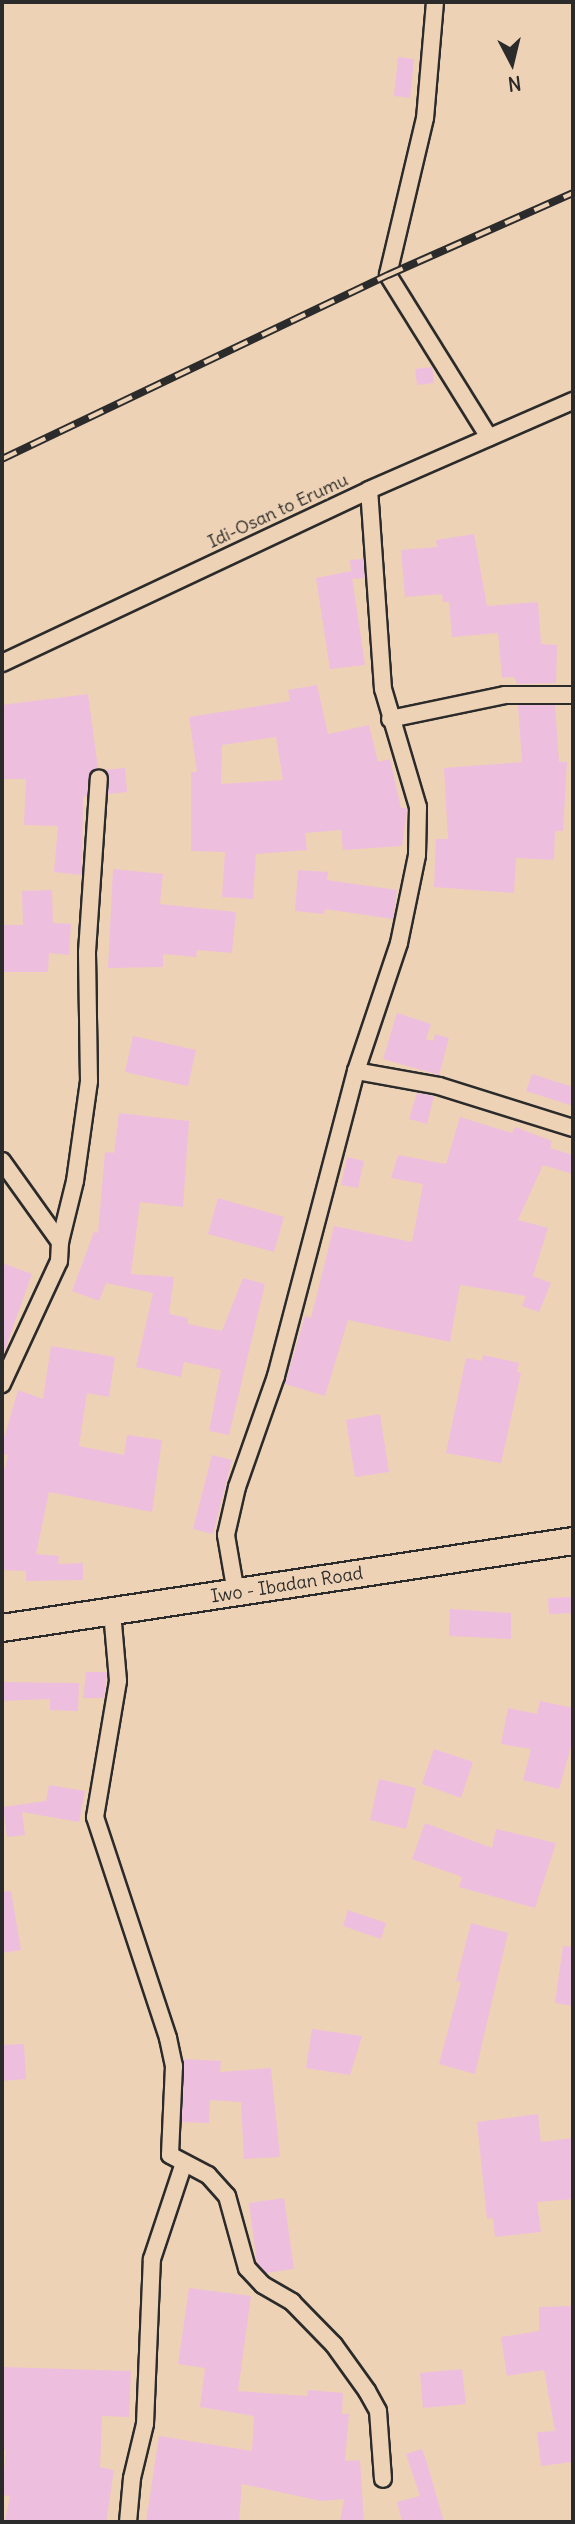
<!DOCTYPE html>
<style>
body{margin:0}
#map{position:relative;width:575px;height:2524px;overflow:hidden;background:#eed2b5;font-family:Delius,sans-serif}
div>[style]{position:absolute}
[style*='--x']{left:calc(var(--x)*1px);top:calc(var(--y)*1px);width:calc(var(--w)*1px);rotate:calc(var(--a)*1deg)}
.building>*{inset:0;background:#eebedf}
.roads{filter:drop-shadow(2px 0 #2b2b2b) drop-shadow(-2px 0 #2b2b2b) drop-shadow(0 2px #2b2b2b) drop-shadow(0 -2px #2b2b2b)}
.street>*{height:16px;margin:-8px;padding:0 8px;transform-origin:8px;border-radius:8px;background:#eed2b5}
.primary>*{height:26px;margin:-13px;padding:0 13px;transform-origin:13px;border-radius:13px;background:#eed2b5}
.rail>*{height:8px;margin-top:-4px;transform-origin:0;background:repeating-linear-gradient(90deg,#eed2b5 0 16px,#2b2b2b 0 32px);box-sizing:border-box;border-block:2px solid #2b2b2b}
span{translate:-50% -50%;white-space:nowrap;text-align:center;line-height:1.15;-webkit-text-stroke:6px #eed2b5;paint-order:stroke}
.street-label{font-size:18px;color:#2b2b2b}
.frame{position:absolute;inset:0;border:4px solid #2b2b2b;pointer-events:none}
.north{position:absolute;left:477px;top:28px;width:70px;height:70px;-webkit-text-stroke:5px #eed2b5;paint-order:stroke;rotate:173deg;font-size:19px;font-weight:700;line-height:28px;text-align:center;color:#2b2b2b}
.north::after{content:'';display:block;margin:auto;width:24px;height:32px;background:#2b2b2b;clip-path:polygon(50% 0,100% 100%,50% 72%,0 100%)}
</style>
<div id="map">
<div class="building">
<i style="clip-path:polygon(398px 57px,414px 59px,410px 98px,394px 96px)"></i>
<i style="clip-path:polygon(432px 367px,434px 383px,417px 385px,415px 369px)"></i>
<i style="clip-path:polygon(474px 534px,487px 606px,538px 602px,541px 644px,557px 645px,556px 683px,517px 684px,514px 677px,502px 678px,498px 633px,452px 637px,449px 602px,443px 602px,442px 594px,405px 597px,401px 550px,437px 547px,436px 540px)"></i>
<i style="clip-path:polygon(363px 559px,365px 578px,352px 579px,350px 560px)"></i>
<i style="clip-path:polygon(351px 571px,365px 665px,330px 669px,316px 578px)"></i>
<i style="clip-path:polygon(evenodd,317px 685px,328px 734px,369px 725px,378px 762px,390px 759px,401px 808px,407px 808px,402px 846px,343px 850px,341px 830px,305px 833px,307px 850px,256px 854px,253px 899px,222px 897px,225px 852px,191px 851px,191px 772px,197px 772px,189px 717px,290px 701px,288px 690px,317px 685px,276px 737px,283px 780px,221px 784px,222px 745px,276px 737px)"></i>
<i style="clip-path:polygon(88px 694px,98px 768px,90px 773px,87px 796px,83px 797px,82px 875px,54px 872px,58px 826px,24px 825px,26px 779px,2px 779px,2px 705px)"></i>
<i style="clip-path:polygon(518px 705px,555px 705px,559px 762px,567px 762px,563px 831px,555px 831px,554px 860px,516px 858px,514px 893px,434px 887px,436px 839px,448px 839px,444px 768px,522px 762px)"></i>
<i style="clip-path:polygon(125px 768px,127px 792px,108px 794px,105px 770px)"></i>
<i style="clip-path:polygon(113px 869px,163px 874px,160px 904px,236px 912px,232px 953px,197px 950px,196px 957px,163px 954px,163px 967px,108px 968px)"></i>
<i style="clip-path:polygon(298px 870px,328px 872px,327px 880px,397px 890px,393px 919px,325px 909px,324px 914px,295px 911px)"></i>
<i style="clip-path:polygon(52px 890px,53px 923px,71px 924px,69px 955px,49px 953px,48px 972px,2px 972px,2px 925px,23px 925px,22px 891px)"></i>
<i style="clip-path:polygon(397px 1013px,431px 1024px,426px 1039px,433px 1041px,435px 1034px,449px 1038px,439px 1075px,383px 1059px)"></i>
<i style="clip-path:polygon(133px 1036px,196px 1050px,188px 1086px,125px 1072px)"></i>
<i style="clip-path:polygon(532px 1074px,573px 1087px,573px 1106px,526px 1091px)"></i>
<i style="clip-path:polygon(417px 1093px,434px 1096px,427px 1124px,409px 1119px)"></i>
<i style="clip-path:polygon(119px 1113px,189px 1121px,183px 1207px,140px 1202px,131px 1274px,174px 1277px,169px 1314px,188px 1318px,188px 1324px,222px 1331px,243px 1278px,265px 1284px,229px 1435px,209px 1431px,221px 1370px,184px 1362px,181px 1377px,136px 1367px,153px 1293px,106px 1283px,99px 1301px,72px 1291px,94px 1232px,98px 1233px,105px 1152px,114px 1153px)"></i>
<i style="clip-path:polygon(460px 1117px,512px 1133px,515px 1127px,552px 1141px,550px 1148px,573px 1155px,573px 1174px,543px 1165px,518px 1220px,548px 1228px,533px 1276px,551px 1283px,539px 1312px,522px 1306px,526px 1296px,460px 1285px,450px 1342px,348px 1320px,325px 1396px,285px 1384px,305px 1316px,311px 1318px,334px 1226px,412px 1242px,423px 1184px,391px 1178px,398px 1155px,446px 1164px)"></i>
<i style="clip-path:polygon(347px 1157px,364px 1161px,358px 1188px,341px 1185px)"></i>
<i style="clip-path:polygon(218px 1198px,284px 1217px,274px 1252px,208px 1234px)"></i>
<i style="clip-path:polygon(2px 1263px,32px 1274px,4px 1352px,2px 1352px)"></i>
<i style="clip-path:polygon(51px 1346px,115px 1357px,109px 1397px,87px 1393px,79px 1446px,124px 1455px,127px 1435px,162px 1440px,152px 1512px,49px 1492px,36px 1554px,59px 1556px,58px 1564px,83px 1563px,83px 1580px,26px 1581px,26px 1571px,2px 1570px,2px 1477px,8px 1455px,2px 1454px,2px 1445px,18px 1390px,43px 1399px)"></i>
<i style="clip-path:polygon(483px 1355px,519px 1363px,517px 1372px,521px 1373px,501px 1463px,446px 1453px,466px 1358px,482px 1361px)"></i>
<i style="clip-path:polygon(380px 1414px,389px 1472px,355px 1477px,346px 1420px)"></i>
<i style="clip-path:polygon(212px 1455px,232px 1460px,213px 1534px,193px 1529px)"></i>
<i style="clip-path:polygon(573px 1597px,573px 1613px,549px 1614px,548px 1598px)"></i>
<i style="clip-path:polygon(450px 1609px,511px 1613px,511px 1639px,449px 1636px)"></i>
<i style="clip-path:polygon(86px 1672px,107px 1672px,104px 1698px,83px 1698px)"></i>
<i style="clip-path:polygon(2px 1682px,79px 1683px,78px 1711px,50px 1710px,50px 1699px,2px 1701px)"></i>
<i style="clip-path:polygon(540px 1701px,573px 1708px,573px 1740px,559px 1789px,523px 1780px,531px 1749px,501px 1744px,508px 1708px,537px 1714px)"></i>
<i style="clip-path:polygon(434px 1749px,473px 1762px,461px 1798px,422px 1784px)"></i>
<i style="clip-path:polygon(379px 1779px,416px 1788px,406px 1829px,370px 1820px)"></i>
<i style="clip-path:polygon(49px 1785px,85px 1791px,79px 1822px,22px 1812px,25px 1835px,7px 1837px,3px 1807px,46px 1801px)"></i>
<i style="clip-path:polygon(425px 1823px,492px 1848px,496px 1829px,556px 1843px,535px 1908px,459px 1887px,462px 1877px,412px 1859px)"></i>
<i style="clip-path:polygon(11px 1891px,21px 1950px,2px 1953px,2px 1892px)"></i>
<i style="clip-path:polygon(348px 1910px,386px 1923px,381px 1939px,343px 1926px)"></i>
<i style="clip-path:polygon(471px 1923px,508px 1933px,475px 2074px,439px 2064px,461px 1982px,456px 1981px)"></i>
<i style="clip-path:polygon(563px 1946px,573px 1947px,573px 2006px,555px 2003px)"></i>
<i style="clip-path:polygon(312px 2029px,362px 2036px,350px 2075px,306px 2068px)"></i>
<i style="clip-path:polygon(24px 2044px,26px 2079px,2px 2081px,2px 2045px)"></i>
<i style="clip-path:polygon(183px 2059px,221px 2061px,220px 2072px,271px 2068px,280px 2157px,244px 2159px,241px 2102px,210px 2100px,209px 2123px,182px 2122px)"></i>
<i style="clip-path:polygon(538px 2114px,541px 2142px,573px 2138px,573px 2199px,537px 2202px,541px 2232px,495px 2237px,493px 2218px,487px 2219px,477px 2122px)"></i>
<i style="clip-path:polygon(284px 2198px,294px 2269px,266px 2273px,257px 2264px,249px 2203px)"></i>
<i style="clip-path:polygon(189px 2288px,251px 2296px,238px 2391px,307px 2396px,308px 2390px,343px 2393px,342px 2414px,349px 2414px,345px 2461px,360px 2460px,364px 2522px,340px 2522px,344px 2499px,321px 2501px,242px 2484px,239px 2522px,146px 2522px,159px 2436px,252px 2451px,254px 2416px,200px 2407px,205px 2368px,178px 2364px)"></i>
<i style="clip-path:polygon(573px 2306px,573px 2462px,541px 2466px,537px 2432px,555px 2431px,544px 2370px,507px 2376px,501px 2337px,539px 2331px,539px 2307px)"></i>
<i style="clip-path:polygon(2px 2367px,131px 2371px,129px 2417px,102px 2416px,100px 2467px,114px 2470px,106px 2522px,5px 2522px,10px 2496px,2px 2495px,6px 2450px,2px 2449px)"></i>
<i style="clip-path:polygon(462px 2369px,466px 2404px,423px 2408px,420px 2373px)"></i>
<i style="clip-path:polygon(422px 2449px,427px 2463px,444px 2522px,402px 2522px,397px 2502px,420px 2496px,406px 2454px)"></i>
</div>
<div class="roads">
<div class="street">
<i style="--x:435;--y:2;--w:116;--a:94.9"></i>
<i style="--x:425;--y:118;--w:161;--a:103.3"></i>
<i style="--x:388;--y:275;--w:191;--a:58.1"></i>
<i style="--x:2;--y:663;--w:406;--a:-25.2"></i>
<i style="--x:369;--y:490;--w:223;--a:-23.6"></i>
<i style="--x:390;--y:719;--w:117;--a:-11.8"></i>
<i style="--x:505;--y:695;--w:68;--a:0"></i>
<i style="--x:356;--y:1071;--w:84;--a:10.2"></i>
<i style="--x:439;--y:1086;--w:140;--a:17.4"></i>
<i style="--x:2;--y:1161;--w:100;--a:54.4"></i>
<i style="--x:60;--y:1242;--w:19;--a:93"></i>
<i style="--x:59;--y:1261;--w:136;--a:114.9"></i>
<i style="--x:60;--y:1242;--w:63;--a:-76.2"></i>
<i style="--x:75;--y:1181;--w:101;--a:-82"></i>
<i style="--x:89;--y:1081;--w:129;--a:-90.9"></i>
<i style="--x:87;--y:952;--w:174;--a:-86.1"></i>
<i style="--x:236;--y:1593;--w:59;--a:-99.8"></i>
<i style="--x:226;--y:1535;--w:49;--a:-77.1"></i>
<i style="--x:237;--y:1487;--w:118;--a:-70.6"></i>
<i style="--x:276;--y:1376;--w:315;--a:-75.3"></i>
<i style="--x:356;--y:1071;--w:135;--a:-71.4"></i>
<i style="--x:399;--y:943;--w:90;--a:-78.4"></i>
<i style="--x:417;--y:855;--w:48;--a:-88.8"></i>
<i style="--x:418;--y:807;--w:123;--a:-106.5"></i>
<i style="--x:383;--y:689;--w:199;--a:-94"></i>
<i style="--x:112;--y:1612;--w:69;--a:85"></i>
<i style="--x:118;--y:1681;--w:138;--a:99.6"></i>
<i style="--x:95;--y:1817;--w:233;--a:71.7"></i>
<i style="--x:168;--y:2038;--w:29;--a:78"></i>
<i style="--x:174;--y:2066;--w:89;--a:92.6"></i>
<i style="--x:170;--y:2155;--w:43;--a:27.8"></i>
<i style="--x:208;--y:2175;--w:28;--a:48"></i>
<i style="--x:227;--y:2196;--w:75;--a:74.5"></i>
<i style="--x:247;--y:2268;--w:23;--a:47"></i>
<i style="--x:263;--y:2285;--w:34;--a:30"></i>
<i style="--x:292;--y:2302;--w:60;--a:45.7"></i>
<i style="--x:334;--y:2345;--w:57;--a:54.3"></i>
<i style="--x:367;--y:2391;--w:23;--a:61"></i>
<i style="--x:378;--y:2411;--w:68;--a:85.8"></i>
<i style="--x:128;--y:2522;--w:44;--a:-84.8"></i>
<i style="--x:132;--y:2478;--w:56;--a:-76.5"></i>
<i style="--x:145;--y:2424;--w:165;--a:-87.6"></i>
<i style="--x:152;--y:2259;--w:98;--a:-71.6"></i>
</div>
<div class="primary">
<i style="--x:2;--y:1628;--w:578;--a:-8.66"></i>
</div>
</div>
<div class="rail">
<i style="--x:2;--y:459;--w:428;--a:-25.5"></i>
<i style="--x:388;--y:275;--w:202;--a:-23.9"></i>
</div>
<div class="street-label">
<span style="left:278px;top:511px;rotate:-25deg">Idi-Osan to Erumu</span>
<span style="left:287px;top:1585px;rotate:-9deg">Iwo - Ibadan Road</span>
</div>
<div class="frame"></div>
<div class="north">N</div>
</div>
